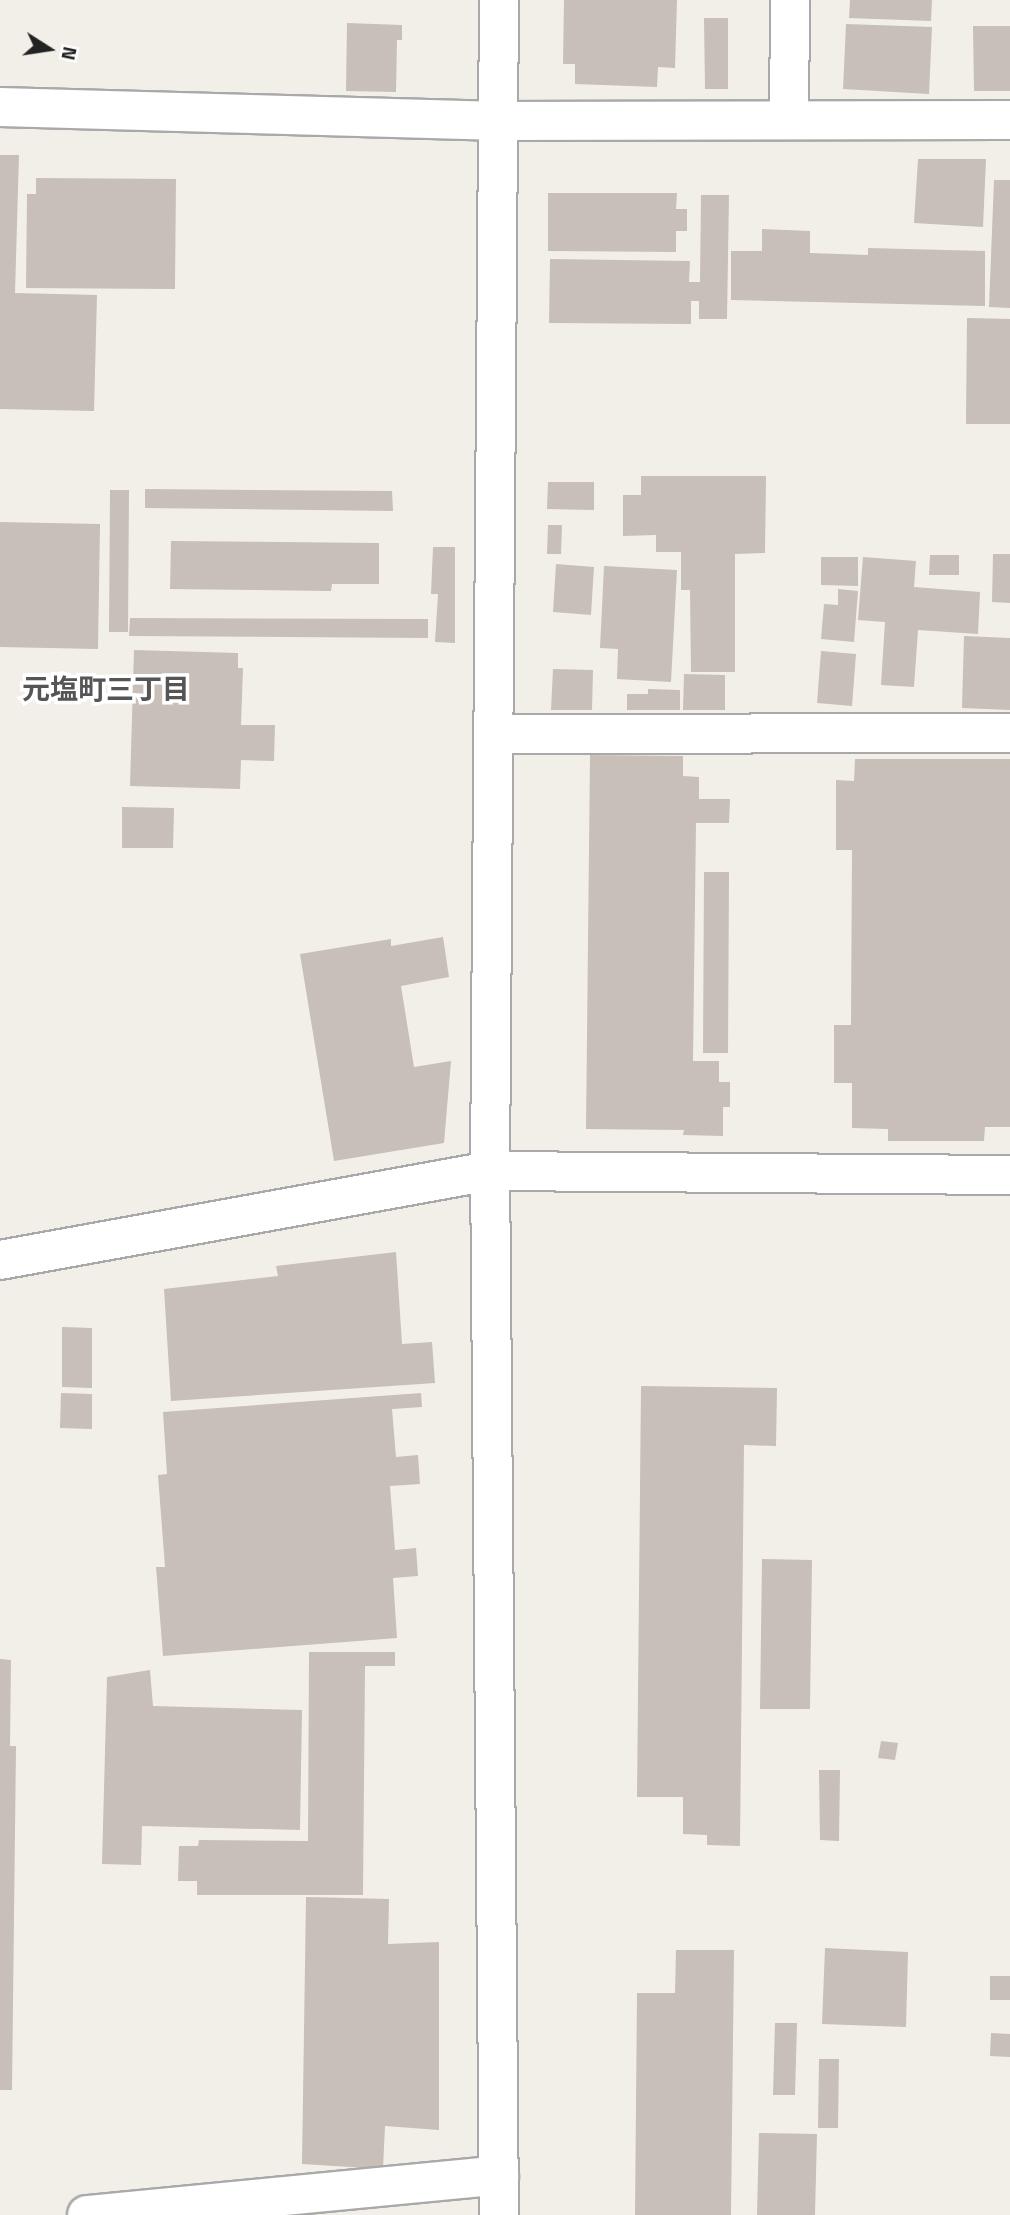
<!DOCTYPE html>
<meta charset="utf-8">
<style>
body{margin:0}
#map{position:relative;width:1010px;height:2215px;overflow:hidden;background:#f2efe9;font-family:"Titillium Web","Noto Sans JP",sans-serif}
div>[style]{position:absolute}
[style*='--x']{left:calc(var(--x)*1px);top:calc(var(--y)*1px);width:calc(var(--w)*1px);rotate:calc(var(--a)*1deg)}
.building>*{inset:0;background:#c7bfb8}
.roads{filter:drop-shadow(2px 0 #a9a9a9) drop-shadow(-2px 0 #a9a9a9) drop-shadow(0 2px #a9a9a9) drop-shadow(0 -2px #a9a9a9)}
.minor>*{height:38px;margin:-19px;padding:0 19px;transform-origin:19px;border-radius:19px;background:#fff}
.tertiary>*{height:38px;margin:-19px;padding:0 19px;transform-origin:19px;border-radius:19px;background:#fff}
span{translate:-50% -50%;white-space:nowrap;text-align:center;line-height:1.15;-webkit-text-stroke:7px #fff;paint-order:stroke}
.neighbourhood-label{font-size:28px;color:#555;font-weight:700}
.north{position:absolute;left:14px;top:14px;width:70px;height:70px;-webkit-text-stroke:5px #fff;paint-order:stroke;rotate:102deg;font-size:19px;font-weight:700;line-height:28px;text-align:center;color:#222}
.north::after{content:'';display:block;margin:auto;width:24px;height:32px;background:#222;clip-path:polygon(50% 0,100% 100%,50% 72%,0 100%)}
</style>
<div id="map">
<div class="building">
<i style="clip-path:polygon(564px 0,677px 0,675px 68px,658px 67px,657px 87px,575px 84px,575px 64px,563px 64px)"></i>
<i style="clip-path:polygon(850px 0,932px 0,931px 21px,849px 18px)"></i>
<i style="clip-path:polygon(704px 18px,728px 18px,728px 89px,705px 89px)"></i>
<i style="clip-path:polygon(347px 23px,402px 25px,402px 40px,397px 40px,396px 92px,346px 91px)"></i>
<i style="clip-path:polygon(846px 24px,932px 27px,929px 94px,843px 89px)"></i>
<i style="clip-path:polygon(973px 26px,1010px 26px,1010px 91px,974px 91px)"></i>
<i style="clip-path:polygon(0 155px,19px 155px,15px 293px,97px 295px,94px 411px,0 409px)"></i>
<i style="clip-path:polygon(918px 159px,986px 159px,983px 227px,914px 223px)"></i>
<i style="clip-path:polygon(36px 178px,176px 179px,175px 289px,26px 288px,27px 194px,36px 194px)"></i>
<i style="clip-path:polygon(994px 180px,1010px 180px,1010px 308px,989px 307px)"></i>
<i style="clip-path:polygon(548px 193px,677px 193px,676px 209px,687px 209px,687px 231px,676px 231px,676px 252px,548px 251px)"></i>
<i style="clip-path:polygon(701px 195px,729px 195px,727px 319px,699px 319px,699px 301px,691px 301px,691px 324px,549px 323px,550px 259px,690px 261px,689px 282px,700px 282px)"></i>
<i style="clip-path:polygon(762px 229px,810px 231px,810px 253px,868px 255px,868px 248px,985px 251px,985px 306px,731px 300px,731px 251px,762px 251px)"></i>
<i style="clip-path:polygon(967px 318px,1010px 319px,1010px 424px,966px 424px)"></i>
<i style="clip-path:polygon(641px 476px,766px 476px,765px 553px,735px 554px,735px 672px,691px 672px,690px 590px,681px 590px,681px 552px,656px 552px,656px 535px,623px 536px,623px 495px,641px 495px)"></i>
<i style="clip-path:polygon(548px 482px,594px 482px,594px 510px,547px 509px)"></i>
<i style="clip-path:polygon(145px 489px,392px 491px,393px 511px,145px 508px)"></i>
<i style="clip-path:polygon(110px 490px,129px 490px,128px 632px,109px 632px)"></i>
<i style="clip-path:polygon(0 522px,100px 524px,98px 649px,0 647px)"></i>
<i style="clip-path:polygon(548px 525px,562px 525px,561px 554px,547px 554px)"></i>
<i style="clip-path:polygon(171px 541px,379px 543px,379px 584px,332px 584px,331px 591px,170px 589px)"></i>
<i style="clip-path:polygon(433px 547px,455px 547px,455px 643px,435px 642px,438px 594px,431px 594px)"></i>
<i style="clip-path:polygon(993px 554px,1010px 554px,1010px 603px,992px 602px)"></i>
<i style="clip-path:polygon(930px 555px,959px 555px,959px 575px,929px 575px)"></i>
<i style="clip-path:polygon(821px 557px,858px 557px,858px 586px,821px 585px)"></i>
<i style="clip-path:polygon(863px 557px,916px 561px,914px 587px,980px 592px,978px 634px,918px 630px,914px 687px,881px 685px,885px 622px,858px 620px)"></i>
<i style="clip-path:polygon(556px 564px,594px 567px,591px 615px,553px 612px)"></i>
<i style="clip-path:polygon(604px 566px,677px 570px,671px 682px,617px 679px,618px 649px,600px 648px)"></i>
<i style="clip-path:polygon(838px 589px,858px 591px,854px 642px,821px 639px,824px 604px,838px 605px)"></i>
<i style="clip-path:polygon(130px 618px,428px 619px,428px 638px,129px 636px)"></i>
<i style="clip-path:polygon(964px 636px,1010px 638px,1010px 710px,962px 708px)"></i>
<i style="clip-path:polygon(134px 650px,238px 653px,238px 668px,243px 668px,241px 725px,275px 725px,274px 761px,241px 760px,240px 789px,130px 786px)"></i>
<i style="clip-path:polygon(821px 651px,856px 654px,852px 706px,817px 703px)"></i>
<i style="clip-path:polygon(553px 669px,593px 670px,592px 710px,551px 710px)"></i>
<i style="clip-path:polygon(684px 674px,725px 675px,725px 710px,683px 710px)"></i>
<i style="clip-path:polygon(648px 689px,680px 690px,680px 710px,627px 710px,627px 694px,648px 694px)"></i>
<i style="clip-path:polygon(590px 755px,683px 756px,683px 776px,699px 777px,699px 799px,730px 799px,729px 823px,696px 823px,693px 1061px,719px 1061px,719px 1082px,730px 1082px,730px 1107px,723px 1107px,723px 1136px,683px 1135px,684px 1130px,586px 1129px)"></i>
<i style="clip-path:polygon(855px 759px,1010px 759px,1010px 1127px,985px 1127px,984px 1141px,888px 1141px,888px 1129px,852px 1128px,852px 1083px,834px 1083px,834px 1025px,851px 1025px,852px 850px,836px 850px,836px 780px,854px 781px)"></i>
<i style="clip-path:polygon(122px 807px,174px 808px,173px 848px,122px 848px)"></i>
<i style="clip-path:polygon(704px 872px,729px 872px,728px 1053px,703px 1053px)"></i>
<i style="clip-path:polygon(443px 937px,449px 977px,401px 986px,414px 1067px,451px 1061px,444px 1143px,334px 1161px,300px 954px,391px 939px,391px 946px)"></i>
<i style="clip-path:polygon(396px 1252px,402px 1344px,432px 1342px,435px 1383px,171px 1401px,164px 1289px,278px 1276px,276px 1266px)"></i>
<i style="clip-path:polygon(62px 1327px,92px 1328px,92px 1388px,62px 1387px)"></i>
<i style="clip-path:polygon(641px 1386px,777px 1388px,776px 1446px,744px 1445px,740px 1846px,707px 1845px,707px 1835px,683px 1834px,683px 1797px,637px 1797px)"></i>
<i style="clip-path:polygon(61px 1393px,92px 1394px,92px 1429px,60px 1428px)"></i>
<i style="clip-path:polygon(421px 1393px,422px 1407px,392px 1409px,396px 1457px,418px 1455px,420px 1484px,390px 1486px,395px 1550px,416px 1548px,418px 1576px,393px 1578px,397px 1638px,163px 1656px,156px 1567px,165px 1567px,158px 1475px,167px 1474px,163px 1412px)"></i>
<i style="clip-path:polygon(762px 1559px,812px 1560px,810px 1709px,760px 1709px)"></i>
<i style="clip-path:polygon(309px 1652px,395px 1652px,395px 1666px,365px 1666px,363px 1895px,197px 1895px,197px 1881px,178px 1881px,179px 1846px,198px 1846px,199px 1840px,308px 1841px)"></i>
<i style="clip-path:polygon(0 1659px,11px 1660px,10px 1746px,16px 1746px,12px 2090px,0 2090px)"></i>
<i style="clip-path:polygon(150px 1670px,153px 1706px,302px 1710px,300px 1830px,142px 1826px,141px 1865px,102px 1864px,107px 1677px)"></i>
<i style="clip-path:polygon(881px 1741px,898px 1743px,895px 1760px,878px 1758px)"></i>
<i style="clip-path:polygon(819px 1770px,840px 1770px,839px 1841px,820px 1840px)"></i>
<i style="clip-path:polygon(306px 1897px,389px 1899px,388px 1944px,439px 1942px,439px 2130px,385px 2126px,383px 2169px,302px 2164px)"></i>
<i style="clip-path:polygon(825px 1948px,908px 1952px,906px 2027px,822px 2024px)"></i>
<i style="clip-path:polygon(676px 1950px,734px 1950px,731px 2215px,635px 2215px,637px 1993px,675px 1993px)"></i>
<i style="clip-path:polygon(990px 1976px,1010px 1976px,1010px 2000px,990px 2000px)"></i>
<i style="clip-path:polygon(775px 2023px,797px 2023px,795px 2095px,773px 2095px)"></i>
<i style="clip-path:polygon(991px 2033px,1010px 2034px,1010px 2057px,990px 2056px)"></i>
<i style="clip-path:polygon(819px 2059px,839px 2059px,838px 2128px,818px 2128px)"></i>
<i style="clip-path:polygon(759px 2133px,817px 2134px,815px 2215px,757px 2215px)"></i>
</div>
<div class="roads">
<div class="minor">
<i style="--x:0;--y:107;--w:496;--a:1.6"></i>
<i style="--x:496;--y:121;--w:514;--a:-0.11"></i>
<i style="--x:789;--y:119;--w:119;--a:-89.5"></i>
<i style="--x:494;--y:734;--w:516;--a:-0.11"></i>
<i style="--x:0;--y:1260;--w:498;--a:-10.3"></i>
<i style="--x:490;--y:1171;--w:1171;--a:-89.56"></i>
<i style="--x:87;--y:2215;--w:414;--a:-5.5"></i>
</div>
<div class="tertiary">
<i style="--x:499;--y:2215;--w:1044;--a:-90.49"></i>
<i style="--x:490;--y:1171;--w:520;--a:0.44"></i>
</div>
</div>
<div class="neighbourhood-label">
<span style="left:106px;top:689px">元塩町三丁目</span>
</div>
<div class="north">N</div>
</div>
